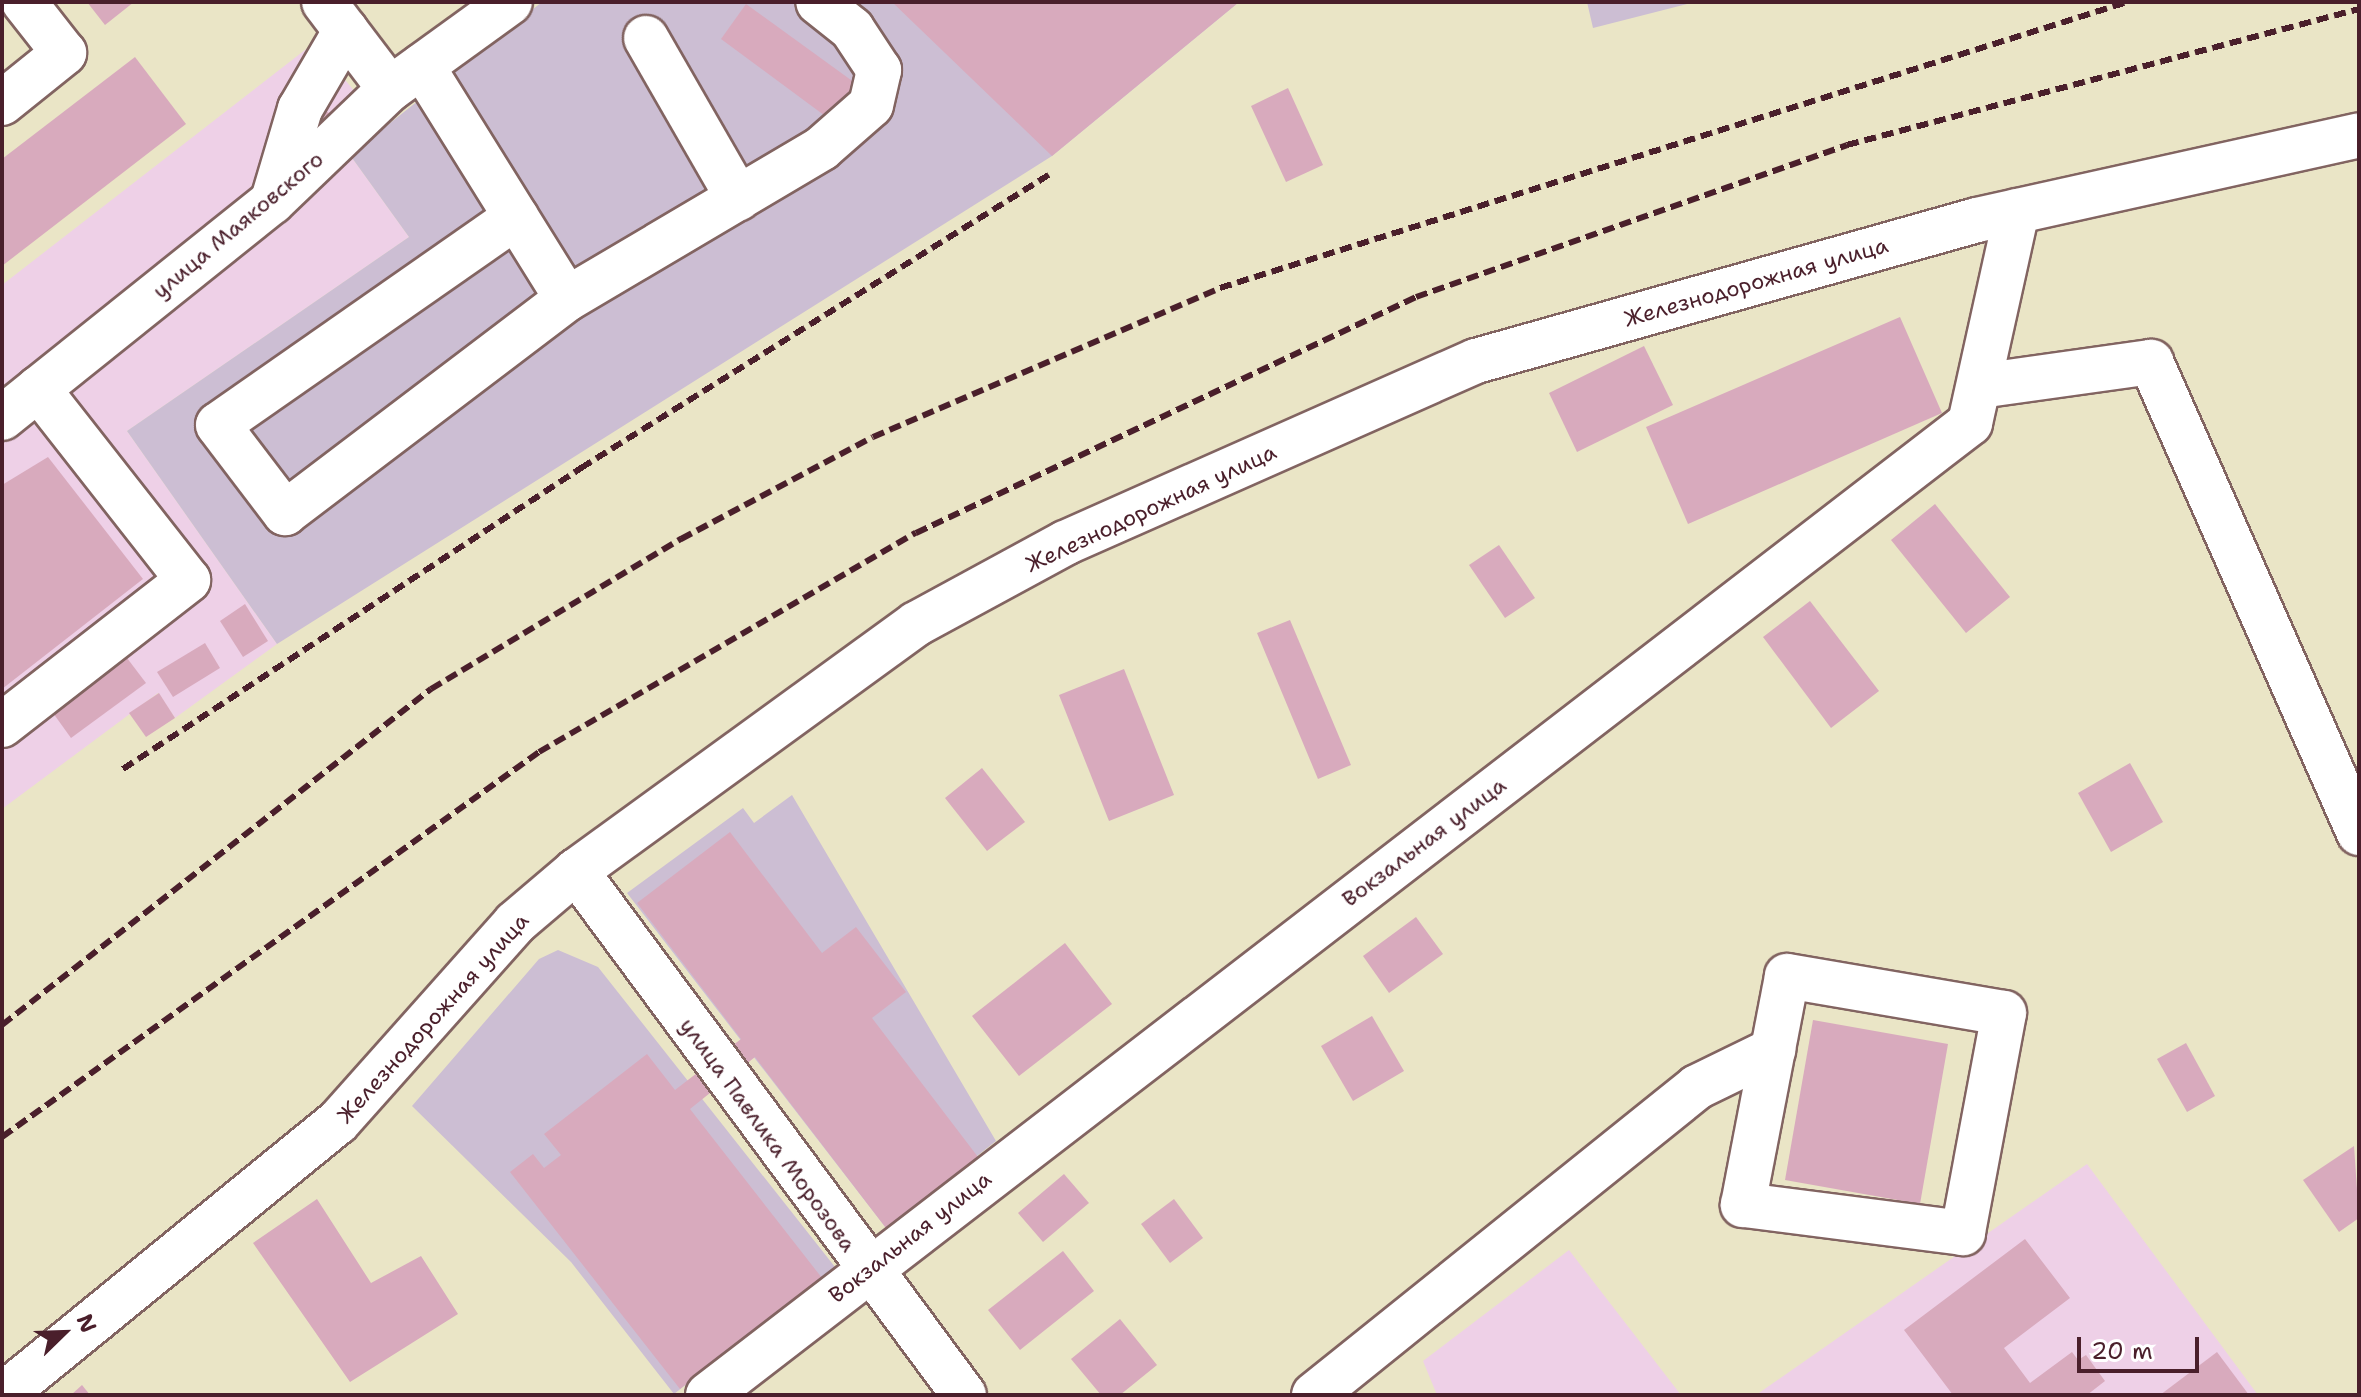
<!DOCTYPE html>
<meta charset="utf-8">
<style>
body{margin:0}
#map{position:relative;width:2361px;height:1397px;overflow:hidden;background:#eae5c6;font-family:"Shantell Sans",sans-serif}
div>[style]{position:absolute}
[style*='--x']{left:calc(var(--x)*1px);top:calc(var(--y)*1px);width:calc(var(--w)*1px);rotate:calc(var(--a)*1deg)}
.built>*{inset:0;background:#eed0e7}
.industrial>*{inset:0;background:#ccbed3}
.building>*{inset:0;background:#d8aabd}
.roads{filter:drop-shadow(2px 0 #826461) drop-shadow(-2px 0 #826461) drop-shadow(0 2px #826461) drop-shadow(0 -2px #826461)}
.minor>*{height:44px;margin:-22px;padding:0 22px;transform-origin:22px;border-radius:22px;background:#fff}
.rail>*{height:6px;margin-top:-3px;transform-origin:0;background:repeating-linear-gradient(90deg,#4a1f2b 0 12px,transparent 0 18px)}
span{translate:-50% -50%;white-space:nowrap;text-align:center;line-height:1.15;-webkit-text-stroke:7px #fff;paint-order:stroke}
.street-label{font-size:22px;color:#4a1f2b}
.frame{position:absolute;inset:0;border:4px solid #4a1f2b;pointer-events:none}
.north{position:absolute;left:24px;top:1293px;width:80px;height:80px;-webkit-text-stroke:6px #fff;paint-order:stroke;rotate:67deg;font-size:22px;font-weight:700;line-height:32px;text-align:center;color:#4a1f2b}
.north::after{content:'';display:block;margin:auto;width:28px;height:36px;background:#4a1f2b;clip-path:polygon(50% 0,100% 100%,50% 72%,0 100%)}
.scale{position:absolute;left:2077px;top:1337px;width:122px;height:36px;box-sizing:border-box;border:4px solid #4a1f2b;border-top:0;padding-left:10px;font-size:24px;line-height:28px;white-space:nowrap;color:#4a1f2b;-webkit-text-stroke:6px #fff;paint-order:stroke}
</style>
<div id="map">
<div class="built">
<i style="clip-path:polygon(314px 43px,383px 125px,350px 155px,409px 237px,127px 431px,277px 644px,175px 718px,158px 693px,2px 809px,2px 285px)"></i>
<i style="clip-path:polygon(2087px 1164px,2258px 1395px,1756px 1395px)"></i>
<i style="clip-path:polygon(1569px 1250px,1681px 1395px,1437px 1395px,1423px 1361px)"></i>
</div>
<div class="industrial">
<i style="clip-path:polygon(542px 2px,1239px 2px,1052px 156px,277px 644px,127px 431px,409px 237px,350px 155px)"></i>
<i style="clip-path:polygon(1587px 2px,1695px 2px,1593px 28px)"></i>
<i style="clip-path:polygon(792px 795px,996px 1141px,886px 1228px,627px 893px,743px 808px,754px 823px)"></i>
<i style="clip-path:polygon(558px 950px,598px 967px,835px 1267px,674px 1394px,571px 1262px,412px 1106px,539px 959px)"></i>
</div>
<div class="building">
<i style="clip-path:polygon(87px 2px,134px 2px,105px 25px)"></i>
<i style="clip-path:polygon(892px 2px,1239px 2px,1052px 156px)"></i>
<i style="clip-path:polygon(746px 4px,862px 88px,836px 124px,721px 39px)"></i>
<i style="clip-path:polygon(135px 57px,186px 124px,2px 266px,2px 159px)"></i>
<i style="clip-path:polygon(1288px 88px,1323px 165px,1286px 182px,1251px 106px)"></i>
<i style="clip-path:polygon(321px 108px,332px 115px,325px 126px,314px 119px)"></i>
<i style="clip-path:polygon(1900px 317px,1942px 413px,1688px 524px,1646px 427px)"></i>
<i style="clip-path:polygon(1644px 346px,1673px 405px,1577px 452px,1549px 393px)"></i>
<i style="clip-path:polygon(48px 457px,143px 579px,2px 689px,2px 485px)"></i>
<i style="clip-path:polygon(1935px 504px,2010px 597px,1966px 633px,1891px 540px)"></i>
<i style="clip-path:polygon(1499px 545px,1535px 598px,1505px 618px,1469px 565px)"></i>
<i style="clip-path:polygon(1810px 601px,1879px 691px,1831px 728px,1763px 637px)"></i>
<i style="clip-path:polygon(245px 604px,268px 641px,243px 657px,220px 621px)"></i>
<i style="clip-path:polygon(1290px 620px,1351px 765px,1318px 779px,1257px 633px)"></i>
<i style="clip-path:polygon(205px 643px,220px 668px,173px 697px,157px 672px)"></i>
<i style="clip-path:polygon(127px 658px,146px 683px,71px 738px,53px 713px)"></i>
<i style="clip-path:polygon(1124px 669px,1174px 795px,1109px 821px,1059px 695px)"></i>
<i style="clip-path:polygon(159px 693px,175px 718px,146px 737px,129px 713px)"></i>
<i style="clip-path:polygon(2130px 763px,2163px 822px,2111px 852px,2078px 793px)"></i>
<i style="clip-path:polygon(982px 768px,1025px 822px,987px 851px,945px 798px)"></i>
<i style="clip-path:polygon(730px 832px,822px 953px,856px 927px,906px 992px,872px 1018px,978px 1157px,886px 1228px,755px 1057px,690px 1109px,822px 1278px,680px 1389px,510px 1172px,533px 1154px,544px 1168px,561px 1155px,544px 1134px,647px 1054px,675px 1090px,741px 1039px,637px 903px)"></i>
<i style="clip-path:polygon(1416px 917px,1443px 954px,1389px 993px,1363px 956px)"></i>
<i style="clip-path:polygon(1065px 943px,1112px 1004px,1019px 1076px,972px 1016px)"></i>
<i style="clip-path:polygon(1372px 1016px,1404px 1071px,1353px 1101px,1321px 1046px)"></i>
<i style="clip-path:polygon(1813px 1020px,1948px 1044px,1920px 1204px,1785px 1180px)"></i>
<i style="clip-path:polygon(2186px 1043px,2215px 1096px,2187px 1112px,2157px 1059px)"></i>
<i style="clip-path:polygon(2354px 1146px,2359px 1218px,2339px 1232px,2303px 1180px)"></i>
<i style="clip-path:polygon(1064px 1174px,1089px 1203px,1043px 1242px,1018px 1213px)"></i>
<i style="clip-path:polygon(317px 1199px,371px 1283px,421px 1256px,458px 1314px,350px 1382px,253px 1243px)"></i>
<i style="clip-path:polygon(1174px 1199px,1203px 1238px,1170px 1263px,1141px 1224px)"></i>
<i style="clip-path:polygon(2025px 1239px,2070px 1298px,2004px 1348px,2030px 1383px,2072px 1352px,2078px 1360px,2086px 1355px,2105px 1381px,2087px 1395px,1953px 1395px,1904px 1330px)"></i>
<i style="clip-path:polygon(1063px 1251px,1094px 1291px,1020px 1350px,988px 1310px)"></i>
<i style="clip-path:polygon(1120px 1319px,1157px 1365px,1120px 1395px,1101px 1395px,1071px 1359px)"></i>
<i style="clip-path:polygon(2217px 1352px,2249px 1395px,2160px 1395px)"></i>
<i style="clip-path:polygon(82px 1385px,90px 1395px,71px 1395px)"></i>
</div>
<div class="roads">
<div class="minor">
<i style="--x:324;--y:2;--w:109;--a:52.8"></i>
<i style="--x:646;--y:38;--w:185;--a:60.1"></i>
<i style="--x:422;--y:66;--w:274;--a:58.1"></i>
<i style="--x:567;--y:299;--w:296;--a:-30.6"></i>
<i style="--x:822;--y:148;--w:65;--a:-41.3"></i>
<i style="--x:871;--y:105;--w:36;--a:-77"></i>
<i style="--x:879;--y:70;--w:49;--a:-123.4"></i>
<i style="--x:852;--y:29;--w:43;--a:-141.5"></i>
<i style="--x:2;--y:103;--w:80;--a:-38.9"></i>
<i style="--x:64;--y:53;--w:65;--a:-128.1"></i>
<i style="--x:273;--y:200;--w:95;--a:-73.5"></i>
<i style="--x:300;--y:109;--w:91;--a:-59.8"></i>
<i style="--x:516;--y:217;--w:363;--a:145.1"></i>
<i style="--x:218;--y:425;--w:111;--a:52.7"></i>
<i style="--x:285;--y:513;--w:354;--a:-37.2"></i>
<i style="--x:1980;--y:386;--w:173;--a:-8"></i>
<i style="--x:2151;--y:362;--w:515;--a:66.17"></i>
<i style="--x:2;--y:418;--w:346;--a:-38.7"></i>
<i style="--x:272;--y:202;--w:163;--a:-43.8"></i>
<i style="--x:390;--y:89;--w:148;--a:-35.9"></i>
<i style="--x:2;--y:725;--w:236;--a:-37.9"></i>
<i style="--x:188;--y:580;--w:243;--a:-128.1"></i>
<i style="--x:576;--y:871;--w:652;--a:53.48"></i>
<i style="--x:1787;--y:976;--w:220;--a:9.7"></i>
<i style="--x:2004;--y:1013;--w:224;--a:100.6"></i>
<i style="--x:1963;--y:1233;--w:222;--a:-172.7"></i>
<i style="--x:1743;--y:1205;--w:233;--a:-79.1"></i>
<i style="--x:3;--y:1395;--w:432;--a:-39.2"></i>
<i style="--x:338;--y:1122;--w:266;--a:-48.3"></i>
<i style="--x:515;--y:923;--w:80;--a:-40.4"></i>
<i style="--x:576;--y:871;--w:420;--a:-36"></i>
<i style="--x:916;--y:624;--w:170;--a:-28.5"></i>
<i style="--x:1065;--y:543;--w:449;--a:-23.9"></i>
<i style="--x:1476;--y:361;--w:520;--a:-15.72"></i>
<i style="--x:1977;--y:220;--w:391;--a:-12.5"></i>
<i style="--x:708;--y:1395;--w:1593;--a:-37.6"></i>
<i style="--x:1970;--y:423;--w:217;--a:-77.5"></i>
<i style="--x:1314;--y:1395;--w:491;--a:-38.8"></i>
<i style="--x:1697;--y:1087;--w:85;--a:-26"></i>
</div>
</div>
<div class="rail">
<i style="--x:123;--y:769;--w:548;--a:-33.31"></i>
<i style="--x:581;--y:468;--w:554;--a:-32.08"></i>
<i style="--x:2;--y:1025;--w:545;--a:-38.07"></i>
<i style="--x:431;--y:689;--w:292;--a:-31"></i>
<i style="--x:681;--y:539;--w:217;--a:-28"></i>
<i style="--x:873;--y:437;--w:378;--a:-23.2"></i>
<i style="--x:1220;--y:288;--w:951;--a:-17.5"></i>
<i style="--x:2;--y:1137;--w:661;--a:-35.64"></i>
<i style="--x:539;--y:752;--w:436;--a:-30.2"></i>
<i style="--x:916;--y:533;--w:553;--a:-25.27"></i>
<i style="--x:1416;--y:297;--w:457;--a:-19.4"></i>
<i style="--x:1847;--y:145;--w:530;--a:-14.88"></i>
</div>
<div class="street-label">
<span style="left:238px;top:225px;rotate:-40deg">улица Маяковского</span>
<span style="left:1756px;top:282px;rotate:-16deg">Железнодорожная улица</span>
<span style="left:1151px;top:508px;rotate:-25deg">Железнодорожная улица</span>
<span style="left:1424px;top:842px;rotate:-37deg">Вокзальная улица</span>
<span style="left:433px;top:1018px;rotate:-48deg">Железнодорожная улица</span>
<span style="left:768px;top:1135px;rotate:54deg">улица Павлика Морозова</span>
<span style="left:910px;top:1237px;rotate:-38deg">Вокзальная улица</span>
</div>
<div class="frame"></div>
<div class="north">N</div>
<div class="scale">20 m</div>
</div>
